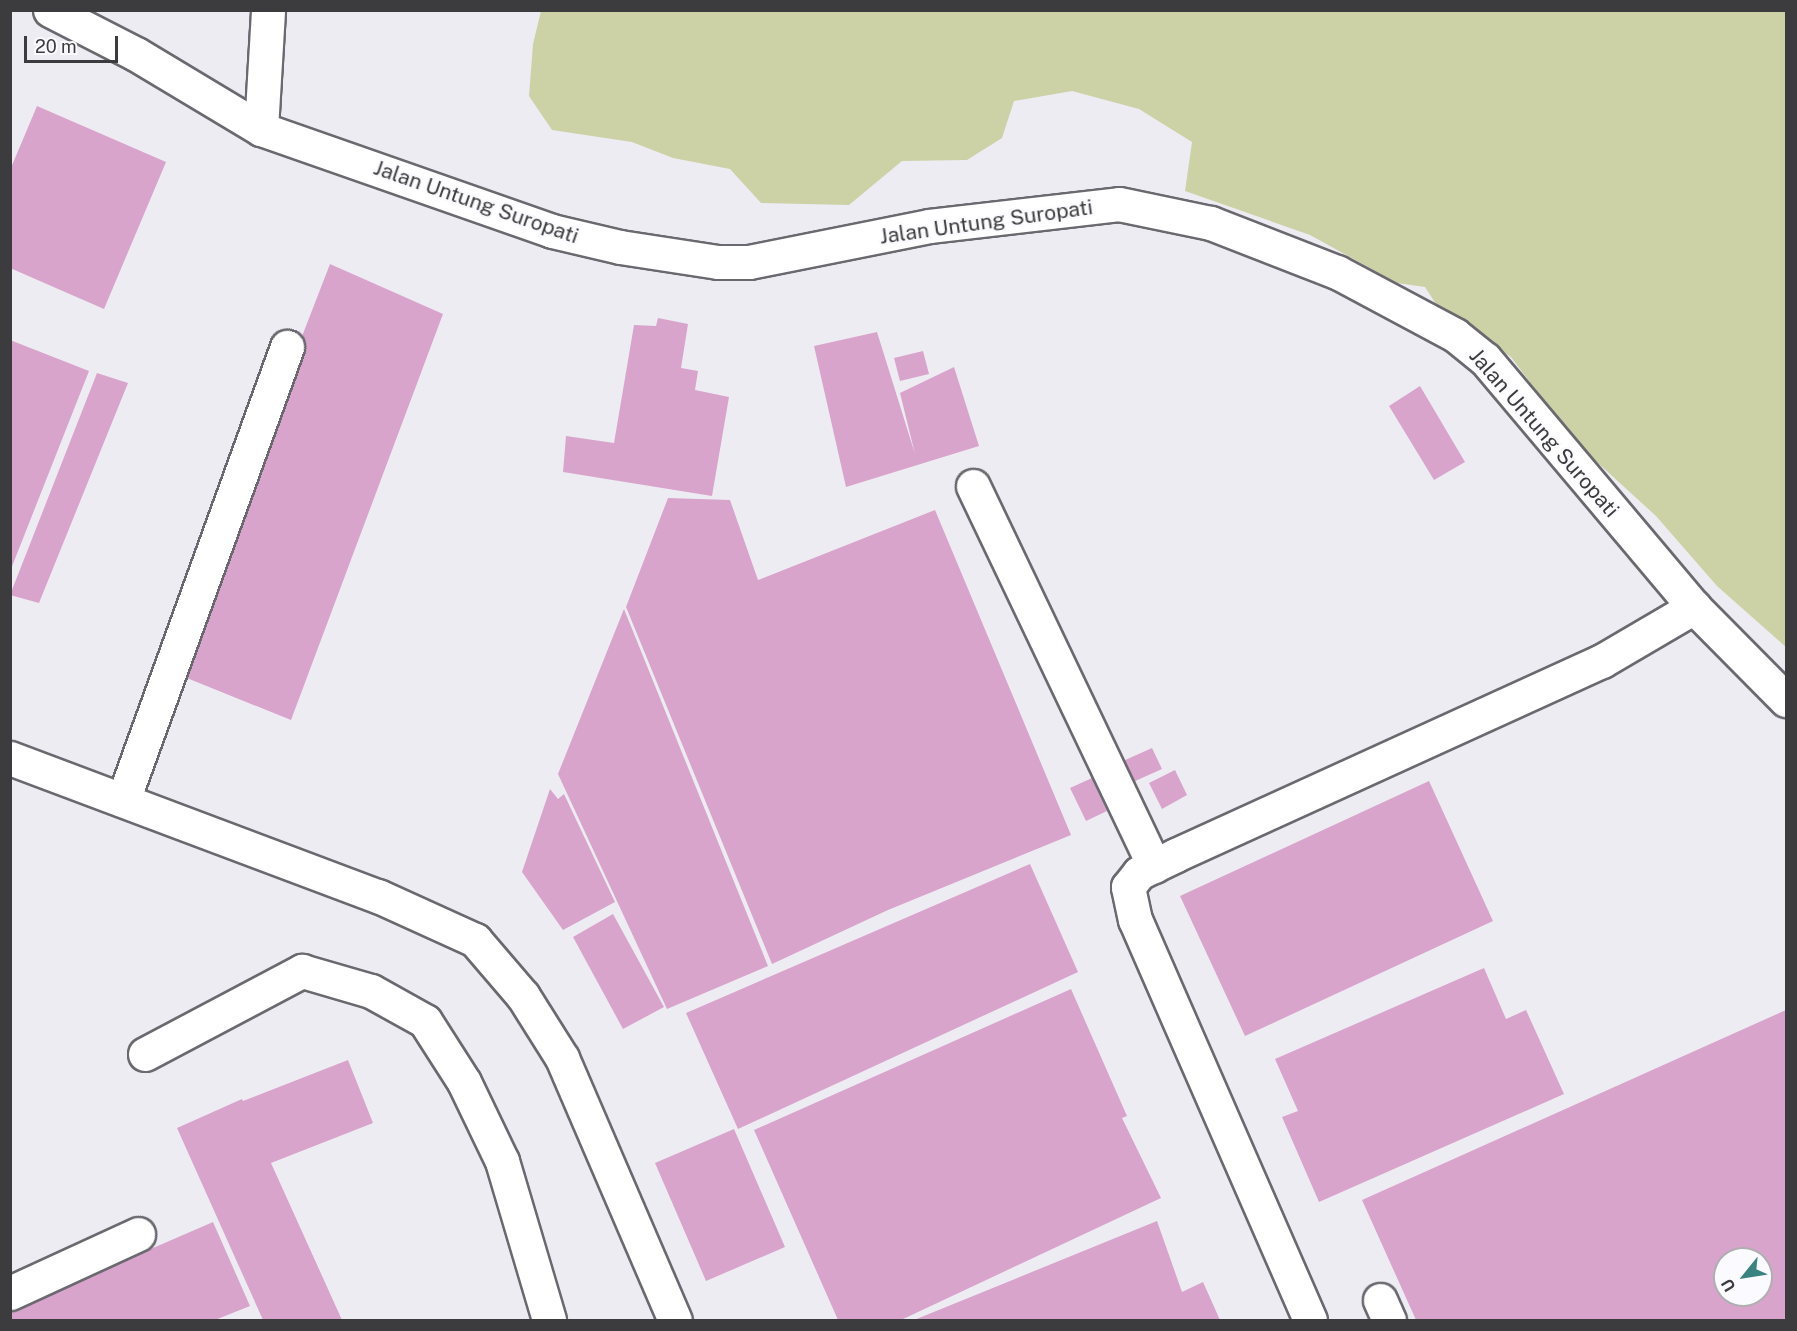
<!DOCTYPE html>
<style>
body{margin:0}
#map{position:relative;width:1797px;height:1331px;overflow:hidden;background:#eeecf3;font-family:"Public Sans",sans-serif}
div>[style]{position:absolute}
[style*='--x']{left:calc(var(--x)*1px);top:calc(var(--y)*1px);width:calc(var(--w)*1px);rotate:calc(var(--a)*1deg)}
.green>*{inset:0;background:#cdd1a6}
.building>*{inset:0;background:#d8a4cc}
.roads{filter:drop-shadow(2px 0 #6a696f) drop-shadow(-2px 0 #6a696f) drop-shadow(0 2px #6a696f) drop-shadow(0 -2px #6a696f)}
.minor>*{height:33px;margin:-16.5px;padding:0 16.5px;transform-origin:16.5px;border-radius:16.5px;background:#fff}
.major>*{height:33px;margin:-16.5px;padding:0 16.5px;transform-origin:16.5px;border-radius:16.5px;background:#fff}
span{translate:-50% -50%;white-space:nowrap;text-align:center;line-height:1.15;-webkit-text-stroke:4.5px #fbfafe;paint-order:stroke}
.street-label{font-size:21px;color:#3c3c3e}
.frame{position:absolute;inset:0;border:12px solid #3c3c3e;pointer-events:none}
.north{position:absolute;left:1713px;top:1247px;width:60px;height:60px;box-sizing:border-box;background:#fbfafe;border:2px solid #afaeb1;border-radius:50%;rotate:240deg;font-size:16px;font-weight:700;line-height:24px;text-align:center;color:#3c3c3e}
.north::after{content:'';display:block;margin:auto;width:21px;height:27px;background:#3b8380;clip-path:polygon(50% 0,100% 100%,50% 72%,0 100%)}
.scale{position:absolute;left:24px;top:36px;width:94px;height:27px;box-sizing:border-box;border:3px solid #3c3c3e;border-top:0;padding-left:8px;font-size:18px;line-height:21px;white-space:nowrap;color:#3c3c3e;-webkit-text-stroke:4px #fbfafe;paint-order:stroke}
</style>
<div id="map">
<div class="green">
<i style="clip-path:polygon(541px 11px,1786px 11px,1786px 647px,1717px 586px,1656px 516px,1575px 442px,1511px 357px,1436px 304px,1425px 287px,1397px 283px,1310px 235px,1185px 191px,1192px 142px,1139px 109px,1072px 91px,1014px 101px,1002px 138px,967px 160px,902px 161px,849px 205px,761px 203px,730px 169px,673px 158px,632px 142px,552px 130px,529px 96px,533px 44px)"></i>
</div>
<div class="building">
<i style="clip-path:polygon(37px 106px,166px 162px,104px 309px,10px 268px,10px 170px)"></i>
<i style="clip-path:polygon(330px 264px,443px 314px,291px 720px,172px 672px)"></i>
<i style="clip-path:polygon(658px 318px,688px 324px,681px 368px,698px 371px,695px 390px,729px 397px,712px 496px,563px 472px,566px 436px,614px 443px,634px 325px,656px 326px)"></i>
<i style="clip-path:polygon(877px 332px,915px 454px,900px 393px,954px 367px,979px 446px,846px 487px,814px 346px)"></i>
<i style="clip-path:polygon(10px 340px,89px 371px,11px 569px,10px 569px)"></i>
<i style="clip-path:polygon(923px 351px,929px 374px,900px 381px,894px 358px)"></i>
<i style="clip-path:polygon(97px 373px,128px 383px,39px 603px,10px 595px)"></i>
<i style="clip-path:polygon(1420px 386px,1465px 462px,1434px 480px,1389px 406px)"></i>
<i style="clip-path:polygon(668px 498px,730px 500px,758px 580px,935px 510px,1071px 835px,888px 910px,772px 964px,626px 607px)"></i>
<i style="clip-path:polygon(624px 609px,768px 966px,667px 1009px,558px 774px)"></i>
<i style="clip-path:polygon(1152px 748px,1162px 769px,1133px 782px,1123px 761px)"></i>
<i style="clip-path:polygon(1175px 770px,1187px 795px,1162px 809px,1149px 783px)"></i>
<i style="clip-path:polygon(1092px 778px,1107px 811px,1086px 821px,1070px 788px)"></i>
<i style="clip-path:polygon(1429px 781px,1493px 921px,1245px 1036px,1180px 896px)"></i>
<i style="clip-path:polygon(550px 789px,558px 799px,564px 794px,615px 902px,563px 930px,522px 872px)"></i>
<i style="clip-path:polygon(1030px 864px,1078px 972px,738px 1129px,686px 1013px)"></i>
<i style="clip-path:polygon(613px 914px,664px 1007px,623px 1029px,573px 937px)"></i>
<i style="clip-path:polygon(1484px 968px,1506px 1019px,1526px 1010px,1564px 1094px,1319px 1202px,1282px 1117px,1298px 1111px,1275px 1059px)"></i>
<i style="clip-path:polygon(1071px 989px,1127px 1116px,1122px 1118px,1161px 1198px,901px 1320px,838px 1320px,754px 1130px)"></i>
<i style="clip-path:polygon(evenodd,1786px 1010px,1786px 1320px,1416px 1320px,1362px 1200px,1786px 1010px,1725px 1259px,1761px 1259px,1761px 1295px,1725px 1295px,1725px 1259px)"></i>
<i style="clip-path:polygon(348px 1060px,373px 1123px,271px 1163px,342px 1320px,263px 1320px,177px 1128px,242px 1099px,243px 1101px)"></i>
<i style="clip-path:polygon(734px 1129px,785px 1247px,706px 1281px,655px 1163px)"></i>
<i style="clip-path:polygon(1157px 1221px,1182px 1292px,1203px 1282px,1220px 1320px,914px 1320px)"></i>
<i style="clip-path:polygon(213px 1222px,250px 1306px,215px 1320px,10px 1320px,10px 1310px)"></i>
</div>
<div class="roads">
<div class="minor">
<i style="--x:261;--y:129;--w:119;--a:-86.6"></i>
<i style="--x:973;--y:486;--w:421;--a:64.5"></i>
<i style="--x:10;--y:758;--w:393;--a:20.6"></i>
<i style="--x:378;--y:896;--w:107;--a:24.4"></i>
<i style="--x:475;--y:940;--w:74;--a:49.4"></i>
<i style="--x:523;--y:996;--w:73;--a:57.8"></i>
<i style="--x:562;--y:1058;--w:285;--a:66.7"></i>
<i style="--x:123;--y:800;--w:482;--a:-70.1"></i>
<i style="--x:145;--y:1054;--w:178;--a:-27.9"></i>
<i style="--x:302;--y:971;--w:72;--a:16.2"></i>
<i style="--x:371;--y:991;--w:62;--a:29.1"></i>
<i style="--x:425;--y:1021;--w:72;--a:57.4"></i>
<i style="--x:464;--y:1082;--w:88;--a:64.3"></i>
<i style="--x:502;--y:1161;--w:166;--a:73.5"></i>
<i style="--x:10;--y:1293;--w:141;--a:-24.7"></i>
<i style="--x:1380;--y:1300;--w:22;--a:66"></i>
<i style="--x:1310;--y:1320;--w:437;--a:-113.6"></i>
<i style="--x:1135;--y:920;--w:34;--a:-102"></i>
<i style="--x:1128;--y:887;--w:18;--a:-52"></i>
<i style="--x:1139;--y:873;--w:41;--a:-25.9"></i>
<i style="--x:1176;--y:855;--w:468;--a:-24.5"></i>
<i style="--x:1602;--y:661;--w:107;--a:-30.4"></i>
</div>
<div class="major">
<i style="--x:50;--y:10;--w:97;--a:27.1"></i>
<i style="--x:136;--y:54;--w:146;--a:31"></i>
<i style="--x:261;--y:129;--w:308;--a:19.3"></i>
<i style="--x:552;--y:231;--w:70;--a:13.2"></i>
<i style="--x:620;--y:247;--w:99;--a:8.7"></i>
<i style="--x:718;--y:262;--w:31;--a:0"></i>
<i style="--x:749;--y:262;--w:184;--a:-11.3"></i>
<i style="--x:929;--y:226;--w:191;--a:-6.6"></i>
<i style="--x:1119;--y:204;--w:94;--a:11.7"></i>
<i style="--x:1211;--y:223;--w:135;--a:21.3"></i>
<i style="--x:1337;--y:272;--w:134;--a:28.1"></i>
<i style="--x:1455;--y:335;--w:38;--a:39"></i>
<i style="--x:1485;--y:359;--w:324;--a:49.9"></i>
<i style="--x:1694;--y:607;--w:131;--a:45.3"></i>
</div>
</div>
<div class="street-label">
<span style="left:476px;top:202px;rotate:19deg">Jalan Untung Suropati</span>
<span style="left:986px;top:222px;rotate:-8deg">Jalan Untung Suropati</span>
<span style="left:1544px;top:433px;rotate:49deg">Jalan Untung Suropati</span>
</div>
<div class="frame"></div>
<div class="north">U</div>
<div class="scale">20 m</div>
</div>
